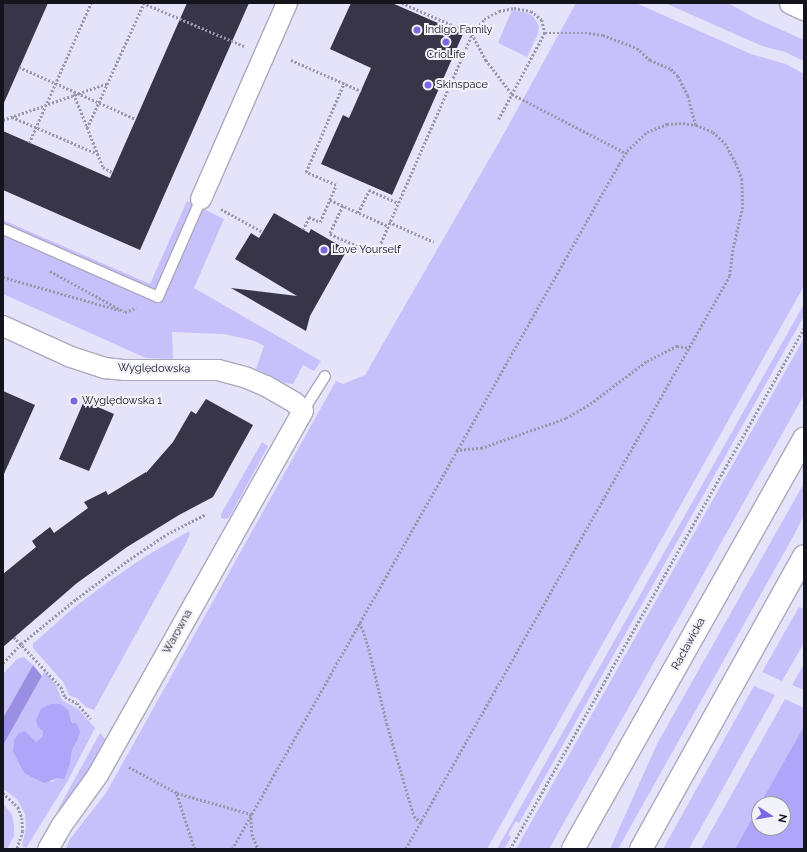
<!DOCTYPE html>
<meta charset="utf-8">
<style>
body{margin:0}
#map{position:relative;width:807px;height:852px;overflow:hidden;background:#e4e3fa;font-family:Raleway,sans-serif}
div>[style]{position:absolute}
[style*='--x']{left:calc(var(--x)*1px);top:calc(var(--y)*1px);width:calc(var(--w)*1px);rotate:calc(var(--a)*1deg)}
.green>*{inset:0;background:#c6c1fb}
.forest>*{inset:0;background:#afa5f9}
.water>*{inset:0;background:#9a8fe2}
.building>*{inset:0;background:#373547}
.path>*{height:2.5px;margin-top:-1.25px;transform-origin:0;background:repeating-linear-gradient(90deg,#9897a9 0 2px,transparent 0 4px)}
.roads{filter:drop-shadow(1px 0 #aaa9bf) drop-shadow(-1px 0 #aaa9bf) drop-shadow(0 1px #aaa9bf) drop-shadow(0 -1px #aaa9bf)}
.service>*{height:10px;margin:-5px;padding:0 5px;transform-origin:5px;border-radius:5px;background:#fff}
.minor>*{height:20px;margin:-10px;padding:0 10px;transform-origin:10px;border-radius:10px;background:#fff}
.secondary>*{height:22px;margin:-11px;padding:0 11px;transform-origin:11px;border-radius:11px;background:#fff}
.dots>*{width:11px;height:11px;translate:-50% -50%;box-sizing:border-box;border:2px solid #f2f2fb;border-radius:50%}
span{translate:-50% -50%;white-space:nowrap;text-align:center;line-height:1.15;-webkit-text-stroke:4px #f2f2fb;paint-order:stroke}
.poi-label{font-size:11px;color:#14141c}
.left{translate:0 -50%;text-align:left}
.street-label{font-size:11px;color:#14141c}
.frame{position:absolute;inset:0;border:4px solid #14141c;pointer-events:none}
.north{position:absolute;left:751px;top:796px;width:40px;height:40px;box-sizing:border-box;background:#f2f2fb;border:1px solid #9999a2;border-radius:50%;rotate:102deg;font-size:11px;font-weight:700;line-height:16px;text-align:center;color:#14141c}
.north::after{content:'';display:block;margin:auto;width:14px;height:18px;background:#7e66e1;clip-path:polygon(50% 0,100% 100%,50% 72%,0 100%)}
</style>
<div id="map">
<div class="green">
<i style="clip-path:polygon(576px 3px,636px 3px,751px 54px,786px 64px,804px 74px,804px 286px,487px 849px,66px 849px,70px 839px,106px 793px,336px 381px,343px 384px,365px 375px,506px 130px)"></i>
<i style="clip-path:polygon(665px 3px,728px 3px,755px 18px,804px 40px,804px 61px,785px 52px,762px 46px)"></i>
<i style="clip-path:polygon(512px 10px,528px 13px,533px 16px,539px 26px,538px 34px,527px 57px,498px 43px)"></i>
<i style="clip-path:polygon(187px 201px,224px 219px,194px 288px,321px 361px,314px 371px,303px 365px,293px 384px,284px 383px,256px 369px,264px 346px,255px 341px,224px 334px,172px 332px,173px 359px,146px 358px,3px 294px,3px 220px,150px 284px)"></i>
<i style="clip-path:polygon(804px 304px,804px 316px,519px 823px,516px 821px,508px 835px,511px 837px,504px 849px,497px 849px)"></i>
<i style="clip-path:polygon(804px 338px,804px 395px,549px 849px,516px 849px)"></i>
<i style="clip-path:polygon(262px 442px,268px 446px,229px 518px,225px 519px,221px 518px,221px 514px)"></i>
<i style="clip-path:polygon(804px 483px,804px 515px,794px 535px,618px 849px,610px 849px,657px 744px)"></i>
<i style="clip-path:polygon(189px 531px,190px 534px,185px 545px,94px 710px,86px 707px,78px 699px,69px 695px,64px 683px,33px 648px,33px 644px,72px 609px,108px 582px,143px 558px)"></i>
<i style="clip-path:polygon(799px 607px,804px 609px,804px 643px,782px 681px,762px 672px)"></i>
<i style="clip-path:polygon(24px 657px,33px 665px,3px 718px,3px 674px,17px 659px)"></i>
<i style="clip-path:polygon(804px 664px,804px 690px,792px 685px)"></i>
<i style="clip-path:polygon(evenodd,45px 671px,56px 685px,62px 700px,78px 709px,95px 728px,67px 782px,26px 848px,22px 846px,26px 828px,25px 814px,17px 799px,3px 789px,3px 744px,45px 671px,71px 717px,77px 741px,72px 750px,70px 764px,58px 778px,52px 782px,24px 773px,13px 752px,14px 740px,31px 738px,36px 742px,42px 737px,43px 731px,71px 717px)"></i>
<i style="clip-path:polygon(754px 686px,775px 695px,689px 849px,663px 849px)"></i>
<i style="clip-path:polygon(785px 699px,804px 708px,804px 726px,735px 849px,701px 849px)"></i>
<i style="clip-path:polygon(100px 733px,106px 740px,92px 765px,55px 815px)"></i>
<i style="clip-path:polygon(3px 803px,12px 815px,14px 825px,14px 836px,7px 849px,3px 849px)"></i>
</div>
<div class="forest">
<i style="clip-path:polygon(50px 704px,60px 704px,68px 710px,72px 723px,77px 724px,80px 732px,77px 741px,72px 750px,70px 764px,64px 779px,58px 778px,44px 783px,24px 773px,13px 752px,14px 740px,19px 733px,25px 731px,36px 742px,42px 737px,43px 731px,38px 727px,36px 720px,41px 709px)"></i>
<i style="clip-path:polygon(804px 726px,804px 849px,735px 849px,759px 806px,759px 828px,783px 828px,783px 804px,760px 804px)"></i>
</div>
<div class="water">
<i style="clip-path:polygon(33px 665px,42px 676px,3px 745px,3px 718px)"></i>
</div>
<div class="building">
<i style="clip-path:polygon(3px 3px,48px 3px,3px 105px)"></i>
<i style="clip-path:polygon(187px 3px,249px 3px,140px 250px,3px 190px,3px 131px,110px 178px)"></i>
<i style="clip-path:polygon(351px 3px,392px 3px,463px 34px,392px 195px,321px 164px,343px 115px,349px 118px,371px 68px,330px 49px)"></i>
<i style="clip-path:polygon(274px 213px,309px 233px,311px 229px,347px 250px,310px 316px,306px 331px,231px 288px,297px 296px,235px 259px,251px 233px,259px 238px)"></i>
<i style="clip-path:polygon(3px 391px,35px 405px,3px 476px)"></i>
<i style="clip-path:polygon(206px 399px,253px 425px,213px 497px,179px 515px,127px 547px,77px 583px,3px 647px,3px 574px,36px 547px,32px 541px,50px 527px,54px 533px,88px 508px,84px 502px,106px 491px,108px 495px,146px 472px,146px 473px,173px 442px,191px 411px,196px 414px)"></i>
<i style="clip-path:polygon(84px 401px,114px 414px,89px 471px,59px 459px)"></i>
</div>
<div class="path">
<i style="--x:143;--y:3;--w:110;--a:23.1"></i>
<i style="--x:402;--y:3;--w:77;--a:23.9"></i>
<i style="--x:472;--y:34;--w:30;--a:62"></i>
<i style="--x:486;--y:60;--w:43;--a:52.6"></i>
<i style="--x:512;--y:94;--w:128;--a:27.4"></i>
<i style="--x:545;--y:33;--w:44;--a:0"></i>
<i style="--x:589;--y:33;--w:14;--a:8"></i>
<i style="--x:603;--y:35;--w:36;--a:21"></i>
<i style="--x:637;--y:48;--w:18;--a:43"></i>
<i style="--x:650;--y:60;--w:23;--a:23"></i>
<i style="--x:671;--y:69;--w:10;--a:45"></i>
<i style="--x:678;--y:76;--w:22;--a:63"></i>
<i style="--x:688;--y:96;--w:30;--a:75"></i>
<i style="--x:291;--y:60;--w:77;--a:23.9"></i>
<i style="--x:19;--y:67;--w:128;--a:24"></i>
<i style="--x:74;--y:94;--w:79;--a:68.3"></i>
<i style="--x:103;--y:167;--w:10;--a:29"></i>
<i style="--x:12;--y:117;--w:94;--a:23.3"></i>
<i style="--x:3;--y:120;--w:111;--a:-19.4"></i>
<i style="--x:87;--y:128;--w:137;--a:-65.5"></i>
<i style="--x:29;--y:143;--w:153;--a:-66.1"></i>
<i style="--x:330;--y:200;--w:64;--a:24.1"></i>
<i style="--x:343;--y:206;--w:31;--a:115"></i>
<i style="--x:330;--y:234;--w:50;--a:23.5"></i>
<i style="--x:376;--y:254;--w:240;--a:-66.4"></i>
<i style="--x:472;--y:34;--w:19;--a:-51"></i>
<i style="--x:484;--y:19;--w:17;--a:-28"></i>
<i style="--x:499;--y:11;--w:15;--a:-11"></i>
<i style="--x:514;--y:8;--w:17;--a:10"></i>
<i style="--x:531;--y:11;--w:14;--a:39"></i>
<i style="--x:542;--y:20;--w:13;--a:77"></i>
<i style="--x:545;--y:33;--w:98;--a:118.1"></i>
<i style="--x:221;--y:209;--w:48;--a:28.7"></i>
<i style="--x:358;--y:213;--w:25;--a:-64"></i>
<i style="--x:369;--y:190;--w:32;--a:24"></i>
<i style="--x:389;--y:222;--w:49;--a:24"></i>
<i style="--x:303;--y:230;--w:14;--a:-65"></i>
<i style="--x:309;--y:217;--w:12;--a:24"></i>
<i style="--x:320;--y:222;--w:40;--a:-66.6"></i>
<i style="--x:336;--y:185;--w:33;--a:-157"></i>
<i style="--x:306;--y:172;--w:97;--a:-66.9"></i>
<i style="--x:50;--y:271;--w:85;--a:28.7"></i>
<i style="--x:125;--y:312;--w:12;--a:-20"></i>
<i style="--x:3;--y:277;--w:121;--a:15.9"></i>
<i style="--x:456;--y:450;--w:25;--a:-5"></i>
<i style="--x:481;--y:448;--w:90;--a:-19.4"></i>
<i style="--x:566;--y:418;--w:24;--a:-30"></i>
<i style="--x:587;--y:406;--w:75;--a:-36.9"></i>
<i style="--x:647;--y:361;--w:34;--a:-27"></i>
<i style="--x:677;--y:346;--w:13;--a:9"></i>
<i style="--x:359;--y:623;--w:8;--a:60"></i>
<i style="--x:363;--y:630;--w:20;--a:72"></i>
<i style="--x:369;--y:649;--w:77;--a:76.5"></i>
<i style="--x:387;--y:724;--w:96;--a:73.6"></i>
<i style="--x:414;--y:816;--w:10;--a:45"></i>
<i style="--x:14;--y:637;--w:69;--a:46.8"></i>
<i style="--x:61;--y:687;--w:11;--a:68"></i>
<i style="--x:65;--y:697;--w:13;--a:27"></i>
<i style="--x:77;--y:703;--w:21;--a:49"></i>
<i style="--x:3;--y:663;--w:26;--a:-47"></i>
<i style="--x:21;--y:644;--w:71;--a:-39.3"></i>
<i style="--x:76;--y:599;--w:64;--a:-36.7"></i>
<i style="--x:127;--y:561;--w:48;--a:-34"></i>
<i style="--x:167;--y:534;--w:44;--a:-27.1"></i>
<i style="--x:129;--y:767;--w:55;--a:28.4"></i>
<i style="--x:177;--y:793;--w:77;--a:15.8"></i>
<i style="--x:251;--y:814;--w:20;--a:87"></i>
<i style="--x:252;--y:834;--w:16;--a:68"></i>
<i style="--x:3;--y:793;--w:21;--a:43"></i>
<i style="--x:18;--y:807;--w:12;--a:70"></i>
<i style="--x:22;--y:818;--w:13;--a:86"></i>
<i style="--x:23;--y:831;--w:19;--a:108"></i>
<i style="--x:177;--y:794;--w:58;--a:71.9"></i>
<i style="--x:232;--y:849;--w:787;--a:-60.54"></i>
<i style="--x:619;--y:164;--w:15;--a:-58"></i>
<i style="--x:627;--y:151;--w:28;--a:-44"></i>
<i style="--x:647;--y:132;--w:22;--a:-22"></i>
<i style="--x:667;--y:124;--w:16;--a:-4"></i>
<i style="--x:683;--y:123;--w:13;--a:9"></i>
<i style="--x:696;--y:125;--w:18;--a:22"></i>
<i style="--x:713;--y:132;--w:16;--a:43"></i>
<i style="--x:725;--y:143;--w:23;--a:61"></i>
<i style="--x:736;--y:163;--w:17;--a:69"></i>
<i style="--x:742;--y:179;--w:28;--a:88"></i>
<i style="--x:743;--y:207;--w:44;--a:103.1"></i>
<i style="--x:733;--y:250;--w:26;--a:97"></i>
<i style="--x:730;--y:276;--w:658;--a:119.49"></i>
<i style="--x:510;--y:849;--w:598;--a:-60.56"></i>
</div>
<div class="roads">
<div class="service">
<i style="--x:3;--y:229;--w:169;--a:23.7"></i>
<i style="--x:158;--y:297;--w:107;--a:-66.3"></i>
<i style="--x:303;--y:411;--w:41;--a:-57.8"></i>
</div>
<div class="minor">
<i style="--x:201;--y:199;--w:214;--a:-66.3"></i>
<i style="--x:3;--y:326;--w:75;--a:24.5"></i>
<i style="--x:71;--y:357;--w:36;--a:18"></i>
<i style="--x:105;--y:368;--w:20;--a:6"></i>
<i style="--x:125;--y:370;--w:93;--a:0"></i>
<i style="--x:218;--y:370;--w:30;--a:15"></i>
<i style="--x:247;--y:378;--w:21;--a:23"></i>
<i style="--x:266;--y:386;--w:34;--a:30"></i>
<i style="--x:295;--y:403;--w:11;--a:45"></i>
<i style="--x:303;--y:411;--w:418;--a:119.4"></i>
<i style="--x:98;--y:775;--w:62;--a:125.8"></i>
<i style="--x:62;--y:825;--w:28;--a:120"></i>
</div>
<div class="secondary">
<i style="--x:791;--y:3;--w:14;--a:25"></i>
<i style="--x:573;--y:849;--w:471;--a:-60.6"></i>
<i style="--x:641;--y:849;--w:335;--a:-60.9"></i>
</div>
</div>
<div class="dots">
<i style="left:417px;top:30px;background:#7e66e1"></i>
<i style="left:446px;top:42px;background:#7e66e1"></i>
<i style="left:428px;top:85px;background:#7e66e1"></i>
<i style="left:324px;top:250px;background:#7e66e1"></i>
<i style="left:74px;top:401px;background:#7e66e1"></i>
</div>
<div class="poi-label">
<span class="left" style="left:425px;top:30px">Indigo Family</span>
<span style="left:446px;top:55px">CrioLife</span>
<span class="left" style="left:436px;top:85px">Skinspace</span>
<span class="left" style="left:332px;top:250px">Love Yourself</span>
<span class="left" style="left:82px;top:401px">Wyględowska 1</span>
</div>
<div class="street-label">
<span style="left:154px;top:369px;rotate:1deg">Wyględowska</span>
<span style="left:178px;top:632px;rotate:-61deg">Warowna</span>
<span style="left:689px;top:644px;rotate:-61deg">Racławicka</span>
</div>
<div class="frame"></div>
<div class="north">N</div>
</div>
